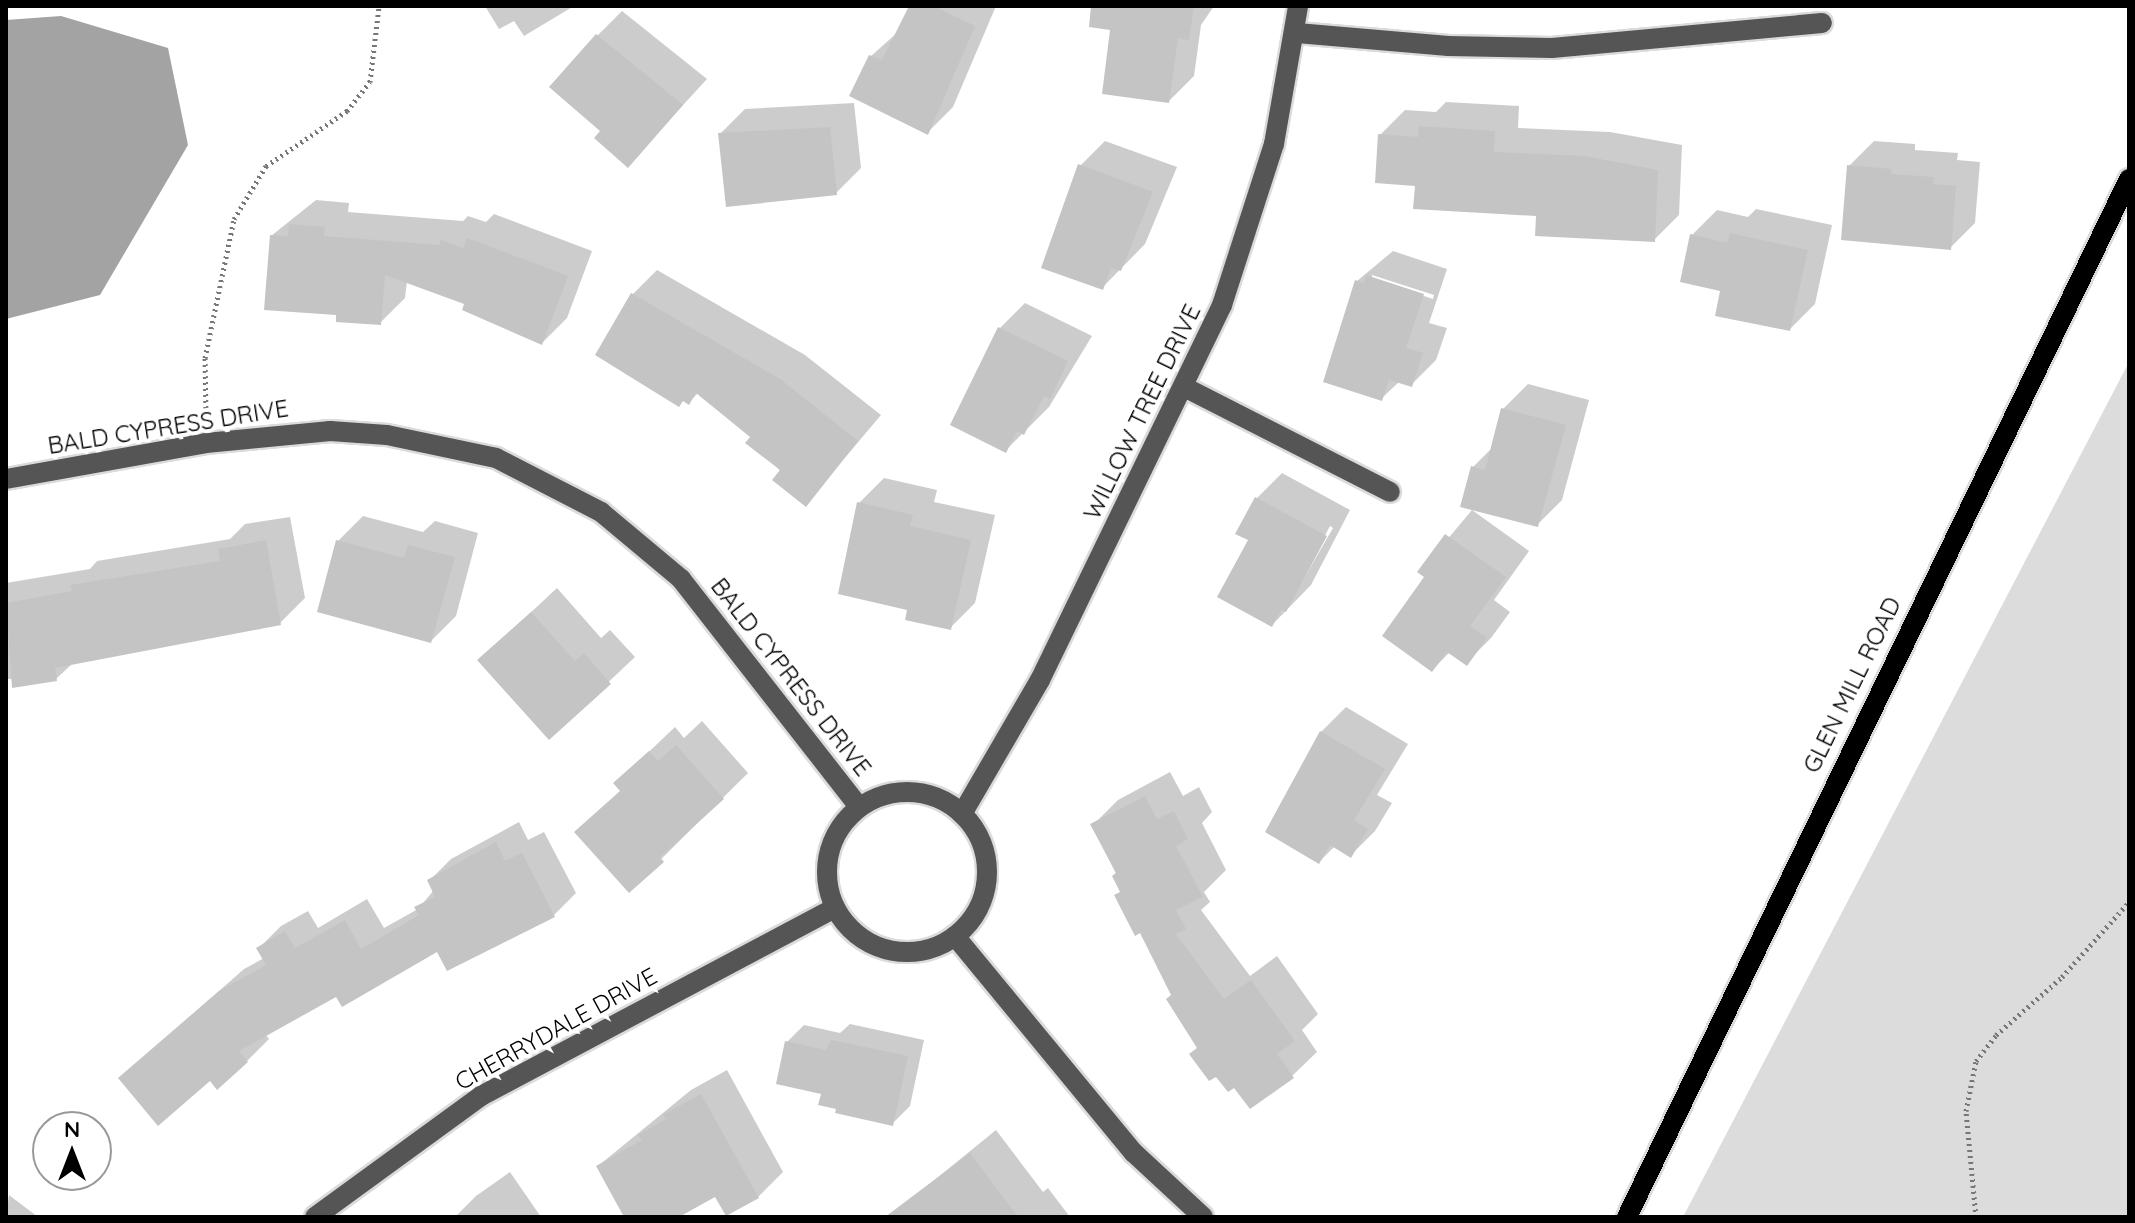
<!DOCTYPE html>
<style>
body{margin:0}
#map{position:relative;width:2135px;height:1223px;overflow:hidden;background:#fff;font-family:Quicksand,sans-serif}
div>[style]{position:absolute}
[style*='--x']{left:calc(var(--x)*1px);top:calc(var(--y)*1px);width:calc(var(--w)*1px);rotate:calc(var(--a)*1deg)}
.green>*{inset:0;background:#dcdcdc}
.water>*{inset:0;background:#a3a3a3}
.shadow>*{inset:0;background:#0003}
.building>*{inset:0;background:#c4c4c4}
.path>*{height:5px;margin-top:-2.5px;transform-origin:0;background:repeating-linear-gradient(90deg,#777 0 2px,transparent 0 6px)}
.roads{filter:drop-shadow(2px 0 #dbdbdb) drop-shadow(-2px 0 #dbdbdb) drop-shadow(0 2px #dbdbdb) drop-shadow(0 -2px #dbdbdb)}
.minor>*{height:20px;margin:-10px;padding:0 10px;transform-origin:10px;border-radius:10px;background:#555}
.minor>.ring{margin:-10px;padding:0;box-sizing:content-box;background:none;border:20px solid #555;border-radius:50%}
.major>*{height:20px;margin:-10px;padding:0 10px;transform-origin:10px;border-radius:10px;background:#000}
span{translate:-50% -50%;white-space:nowrap;text-align:center;line-height:1.15;-webkit-text-stroke:8px #fff;paint-order:stroke}
.street-label{font-size:24px;color:#000}
.frame{position:absolute;inset:0;border:8px solid #000;pointer-events:none}
.north{position:absolute;left:32px;top:1111px;width:80px;height:80px;box-sizing:border-box;background:#fff;border:2px solid #999;border-radius:50%;rotate:0deg;font-size:22px;font-weight:700;line-height:32px;text-align:center;color:#000}
.north::after{content:'';display:block;margin:auto;width:28px;height:36px;background:#000;clip-path:polygon(50% 0,100% 100%,50% 72%,0 100%)}
</style>
<div id="map">
<div class="green">
<i style="clip-path:polygon(2129px 362px,2129px 1217px,1683px 1217px)"></i>
</div>
<div class="water">
<i style="clip-path:polygon(61px 16px,168px 48px,188px 145px,100px 295px,6px 319px,6px 20px)"></i>
</div>
<div class="shadow">
<i style="clip-path:polygon(485px 6px,574px 6px,524px 36px,514px 21px,499px 29px)"></i>
<i style="clip-path:polygon(911px 6px,996px 6px,953px 107px,928px 132px,852px 95px,871px 56px,898px 32px)"></i>
<i style="clip-path:polygon(1115px 6px,1214px 6px,1201px 25px,1194px 76px,1169px 101px)"></i>
<i style="clip-path:polygon(622px 11px,707px 79px,628px 165px,602px 131px,597px 36px)"></i>
<i style="clip-path:polygon(1446px 102px,1519px 106px,1518px 128px,1610px 132px,1682px 145px,1679px 215px,1654px 240px,1417px 184px,1380px 135px,1405px 110px,1436px 112px)"></i>
<i style="clip-path:polygon(854px 103px,861px 168px,836px 193px,720px 134px,745px 109px)"></i>
<i style="clip-path:polygon(1105px 141px,1177px 167px,1145px 244px,1102px 288px,1080px 166px)"></i>
<i style="clip-path:polygon(1874px 141px,1915px 144px,1915px 150px,1958px 153px,1957px 160px,1980px 162px,1975px 223px,1950px 248px,1849px 166px)"></i>
<i style="clip-path:polygon(316px 200px,349px 203px,348px 212px,463px 221px,468px 216px,486px 222px,494px 214px,592px 251px,567px 318px,542px 343px,467px 302px,407px 281px,405px 298px,380px 323px,338px 313px,271px 236px)"></i>
<i style="clip-path:polygon(1756px 209px,1832px 225px,1815px 304px,1790px 329px,1723px 289px,1692px 235px,1717px 210px,1748px 217px)"></i>
<i style="clip-path:polygon(evenodd,1393px 251px,1447px 269px,1429px 323px,1447px 328px,1436px 360px,1411px 385px,1400px 381px,1381px 399px,1357px 281px,1393px 251px,1372px 275px,1434px 295px,1433px 299px,1372px 279px,1372px 275px)"></i>
<i style="clip-path:polygon(657px 270px,805px 355px,881px 415px,806px 504px,753px 436px,699px 392px,689px 402px,632px 295px)"></i>
<i style="clip-path:polygon(1025px 303px,1092px 336px,1049px 407px,1006px 450px,1000px 328px)"></i>
<i style="clip-path:polygon(1528px 384px,1589px 400px,1562px 500px,1537px 525px,1473px 467px,1493px 447px,1503px 409px)"></i>
<i style="clip-path:polygon(evenodd,1282px 473px,1350px 510px,1311px 585px,1272px 625px,1250px 540px,1257px 498px,1282px 473px,1330px 526px,1333px 528px,1288px 606px,1330px 526px)"></i>
<i style="clip-path:polygon(884px 478px,937px 490px,934px 502px,995px 515px,975px 603px,950px 628px,910px 608px,859px 503px)"></i>
<i style="clip-path:polygon(1472px 510px,1529px 551px,1494px 600px,1510px 612px,1491px 638px,1466px 663px,1450px 652px,1432px 670px,1427px 577px,1420px 572px)"></i>
<i style="clip-path:polygon(363px 516px,423px 532px,435px 521px,478px 533px,456px 616px,431px 641px,338px 541px)"></i>
<i style="clip-path:polygon(290px 517px,305px 598px,280px 623px,73px 663px,56px 679px,6px 679px,6px 583px,90px 569px,97px 561px,230px 539px,245px 524px)"></i>
<i style="clip-path:polygon(557px 588px,601px 638px,610px 630px,635px 657px,550px 737px,480px 660px)"></i>
<i style="clip-path:polygon(1346px 707px,1408px 744px,1377px 795px,1392px 803px,1375px 831px,1350px 856px,1335px 846px,1319px 862px,1321px 732px)"></i>
<i style="clip-path:polygon(702px 721px,748px 773px,629px 891px,622px 790px,616px 783px,675px 727px,684px 738px)"></i>
<i style="clip-path:polygon(1170px 772px,1183px 796px,1199px 787px,1212px 812px,1202px 823px,1226px 870px,1204px 892px,1210px 902px,1201px 910px,1250px 976px,1277px 956px,1318px 1014px,1302px 1030px,1317px 1052px,1292px 1076px,1198px 1047px,1093px 825px,1118px 800px)"></i>
<i style="clip-path:polygon(519px 822px,528px 840px,544px 832px,576px 893px,553px 916px,438px 949px,337px 994px,265px 1034px,269px 1039px,247px 1061px,211px 1079px,120px 1078px,244px 969px,264px 958px,259px 948px,281px 926px,308px 911px,318px 928px,367px 899px,384px 928px,418px 909px,434px 890px,429px 881px,451px 859px)"></i>
<i style="clip-path:polygon(850px 1024px,924px 1040px,910px 1106px,893px 1123px,838px 1107px,787px 1042px,804px 1025px,840px 1033px)"></i>
<i style="clip-path:polygon(727px 1070px,783px 1172px,758px 1197px,716px 1194px,675px 1217px,627px 1217px,598px 1166px,691px 1090px)"></i>
<i style="clip-path:polygon(996px 1130px,1043px 1192px,1048px 1188px,1070px 1217px,914px 1217px,905px 1204px)"></i>
<i style="clip-path:polygon(510px 1172px,541px 1217px,455px 1217px,476px 1196px)"></i>
<i style="clip-path:polygon(9px 1195px,38px 1217px,6px 1217px)"></i>
</div>
<div class="building">
<i style="clip-path:polygon(909px 6px,934px 6px,975px 26px,928px 135px,849px 96px,869px 55px,882px 60px)"></i>
<i style="clip-path:polygon(1091px 6px,1194px 6px,1189px 40px,1178px 38px,1169px 103px,1102px 94px,1110px 30px,1089px 27px)"></i>
<i style="clip-path:polygon(596px 34px,683px 105px,628px 168px,594px 138px,600px 131px,549px 87px)"></i>
<i style="clip-path:polygon(1419px 126px,1495px 131px,1494px 152px,1584px 156px,1658px 170px,1655px 242px,1535px 236px,1536px 216px,1413px 209px,1415px 186px,1375px 183px,1378px 134px,1418px 137px)"></i>
<i style="clip-path:polygon(830px 127px,837px 195px,726px 207px,718px 133px)"></i>
<i style="clip-path:polygon(1078px 164px,1153px 192px,1121px 271px,1111px 268px,1103px 290px,1041px 268px)"></i>
<i style="clip-path:polygon(1847px 165px,1891px 169px,1891px 174px,1934px 177px,1933px 184px,1956px 186px,1951px 250px,1841px 240px)"></i>
<i style="clip-path:polygon(289px 224px,325px 227px,324px 236px,439px 245px,441px 240px,463px 248px,467px 238px,568px 276px,542px 345px,462px 310px,464px 304px,385px 275px,381px 325px,336px 322px,336px 315px,264px 310px,270px 235px,288px 236px)"></i>
<i style="clip-path:polygon(1730px 233px,1808px 250px,1790px 331px,1715px 316px,1720px 291px,1680px 282px,1690px 234px,1727px 243px)"></i>
<i style="clip-path:polygon(1366px 275px,1424px 294px,1406px 348px,1423px 353px,1412px 387px,1389px 380px,1382px 401px,1323px 382px,1355px 280px,1364px 283px)"></i>
<i style="clip-path:polygon(631px 293px,780px 379px,858px 441px,806px 507px,772px 480px,780px 470px,745px 443px,750px 437px,696px 393px,689px 405px,683px 401px,679px 407px,595px 355px)"></i>
<i style="clip-path:polygon(998px 327px,1068px 361px,1050px 399px,1044px 396px,1024px 435px,1017px 431px,1006px 453px,950px 425px)"></i>
<i style="clip-path:polygon(1501px 408px,1566px 425px,1538px 527px,1460px 507px,1471px 466px,1485px 470px)"></i>
<i style="clip-path:polygon(1255px 497px,1327px 536px,1286px 612px,1281px 610px,1272px 627px,1217px 597px,1248px 540px,1235px 534px)"></i>
<i style="clip-path:polygon(857px 502px,913px 515px,910px 526px,971px 540px,951px 630px,905px 620px,907px 610px,838px 594px)"></i>
<i style="clip-path:polygon(1445px 534px,1506px 577px,1470px 626px,1487px 638px,1467px 666px,1447px 652px,1432px 672px,1382px 636px,1424px 577px,1417px 572px)"></i>
<i style="clip-path:polygon(266px 540px,281px 625px,55px 668px,57px 681px,12px 688px,6px 603px,72px 591px,70px 585px,220px 561px,218px 549px)"></i>
<i style="clip-path:polygon(336px 540px,404px 558px,408px 545px,455px 557px,431px 643px,317px 612px)"></i>
<i style="clip-path:polygon(531px 612px,575px 661px,584px 653px,611px 684px,549px 740px,477px 660px)"></i>
<i style="clip-path:polygon(1320px 731px,1385px 769px,1354px 820px,1368px 829px,1351px 858px,1330px 845px,1319px 864px,1265px 832px)"></i>
<i style="clip-path:polygon(676px 745px,724px 799px,660px 857px,664px 862px,629px 893px,574px 832px,620px 791px,613px 783px,649px 751px,658px 761px)"></i>
<i style="clip-path:polygon(1145px 796px,1157px 819px,1174px 811px,1188px 839px,1176px 846px,1203px 897px,1176px 910px,1186px 929px,1176px 934px,1224px 999px,1251px 980px,1295px 1041px,1277px 1054px,1294px 1078px,1250px 1109px,1234px 1088px,1228px 1092px,1216px 1077px,1209px 1081px,1189px 1054px,1197px 1048px,1166px 999px,1171px 995px,1140px 933px,1135px 936px,1114px 895px,1120px 892px,1112px 876px,1116px 873px,1090px 824px)"></i>
<i style="clip-path:polygon(496px 842px,505px 861px,522px 853px,555px 917px,447px 971px,437px 952px,342px 1007px,336px 997px,239px 1051px,248px 1062px,217px 1090px,210px 1081px,158px 1126px,118px 1078px,219px 991px,266px 965px,256px 948px,285px 931px,295px 948px,345px 920px,361px 949px,419px 915px,414px 907px,435px 897px,427px 880px)"></i>
<i style="clip-path:polygon(831px 1040px,908px 1056px,893px 1126px,835px 1113px,836px 1109px,818px 1105px,821px 1094px,776px 1084px,785px 1041px,826px 1050px)"></i>
<i style="clip-path:polygon(701px 1094px,759px 1198px,726px 1216px,715px 1197px,679px 1217px,624px 1217px,596px 1166px,642px 1140px,638px 1135px,666px 1119px,663px 1115px)"></i>
<i style="clip-path:polygon(970px 1153px,1018px 1217px,885px 1217px)"></i>
</div>
<div class="path">
<i style="--x:206;--y:414;--w:56;--a:-91"></i>
<i style="--x:205;--y:358;--w:142;--a:-78.2"></i>
<i style="--x:234;--y:219;--w:62;--a:-58.9"></i>
<i style="--x:266;--y:166;--w:98;--a:-34.2"></i>
<i style="--x:347;--y:111;--w:37;--a:-52"></i>
<i style="--x:370;--y:82;--w:77;--a:-83.2"></i>
<i style="--x:1976;--y:1217;--w:106;--a:-95.4"></i>
<i style="--x:1966;--y:1111;--w:51;--a:-78.7"></i>
<i style="--x:1976;--y:1061;--w:33;--a:-52"></i>
<i style="--x:1996;--y:1035;--w:88;--a:-41.3"></i>
<i style="--x:2062;--y:977;--w:101;--a:-48.2"></i>
</div>
<div class="roads">
<div class="minor">
<i style="--x:1297;--y:33;--w:152;--a:4.9"></i>
<i style="--x:1448;--y:46;--w:104;--a:1.1"></i>
<i style="--x:1552;--y:48;--w:271;--a:-5.3"></i>
<i style="--x:1184;--y:387;--w:231;--a:27"></i>
<i style="--x:6;--y:479;--w:203;--a:-10.2"></i>
<i style="--x:206;--y:443;--w:125;--a:-5.5"></i>
<i style="--x:330;--y:431;--w:57;--a:4"></i>
<i style="--x:387;--y:435;--w:111;--a:11.9"></i>
<i style="--x:496;--y:458;--w:118;--a:27.2"></i>
<i style="--x:601;--y:512;--w:104;--a:39.9"></i>
<i style="--x:681;--y:579;--w:289;--a:52"></i>
<i class="ring" style="left:827px;top:792px;width:140px;height:140px"></i>
<i style="--x:962;--y:814;--w:155;--a:-59.8"></i>
<i style="--x:1040;--y:680;--w:417;--a:-64.1"></i>
<i style="--x:1222;--y:305;--w:169;--a:-72.1"></i>
<i style="--x:1274;--y:144;--w:140;--a:-80.1"></i>
<i style="--x:955;--y:936;--w:281;--a:50.5"></i>
<i style="--x:1134;--y:1153;--w:94;--a:42.8"></i>
<i style="--x:315;--y:1217;--w:205;--a:-36.1"></i>
<i style="--x:481;--y:1096;--w:401;--a:-28"></i>
</div>
<div class="major">
<i style="--x:1627;--y:1217;--w:1153;--a:-64.19"></i>
</div>
</div>
<div class="street-label">
<span style="left:1142px;top:412px;rotate:-64deg">WILLOW TREE DRIVE</span>
<span style="left:168px;top:427px;rotate:-9deg">BALD CYPRESS DRIVE</span>
<span style="left:791px;top:677px;rotate:52deg">BALD CYPRESS DRIVE</span>
<span style="left:1852px;top:685px;rotate:-64deg">GLEN MILL ROAD</span>
<span style="left:556px;top:1029px;rotate:-29deg">CHERRYDALE DRIVE</span>
</div>
<div class="frame"></div>
<div class="north">N</div>
</div>
